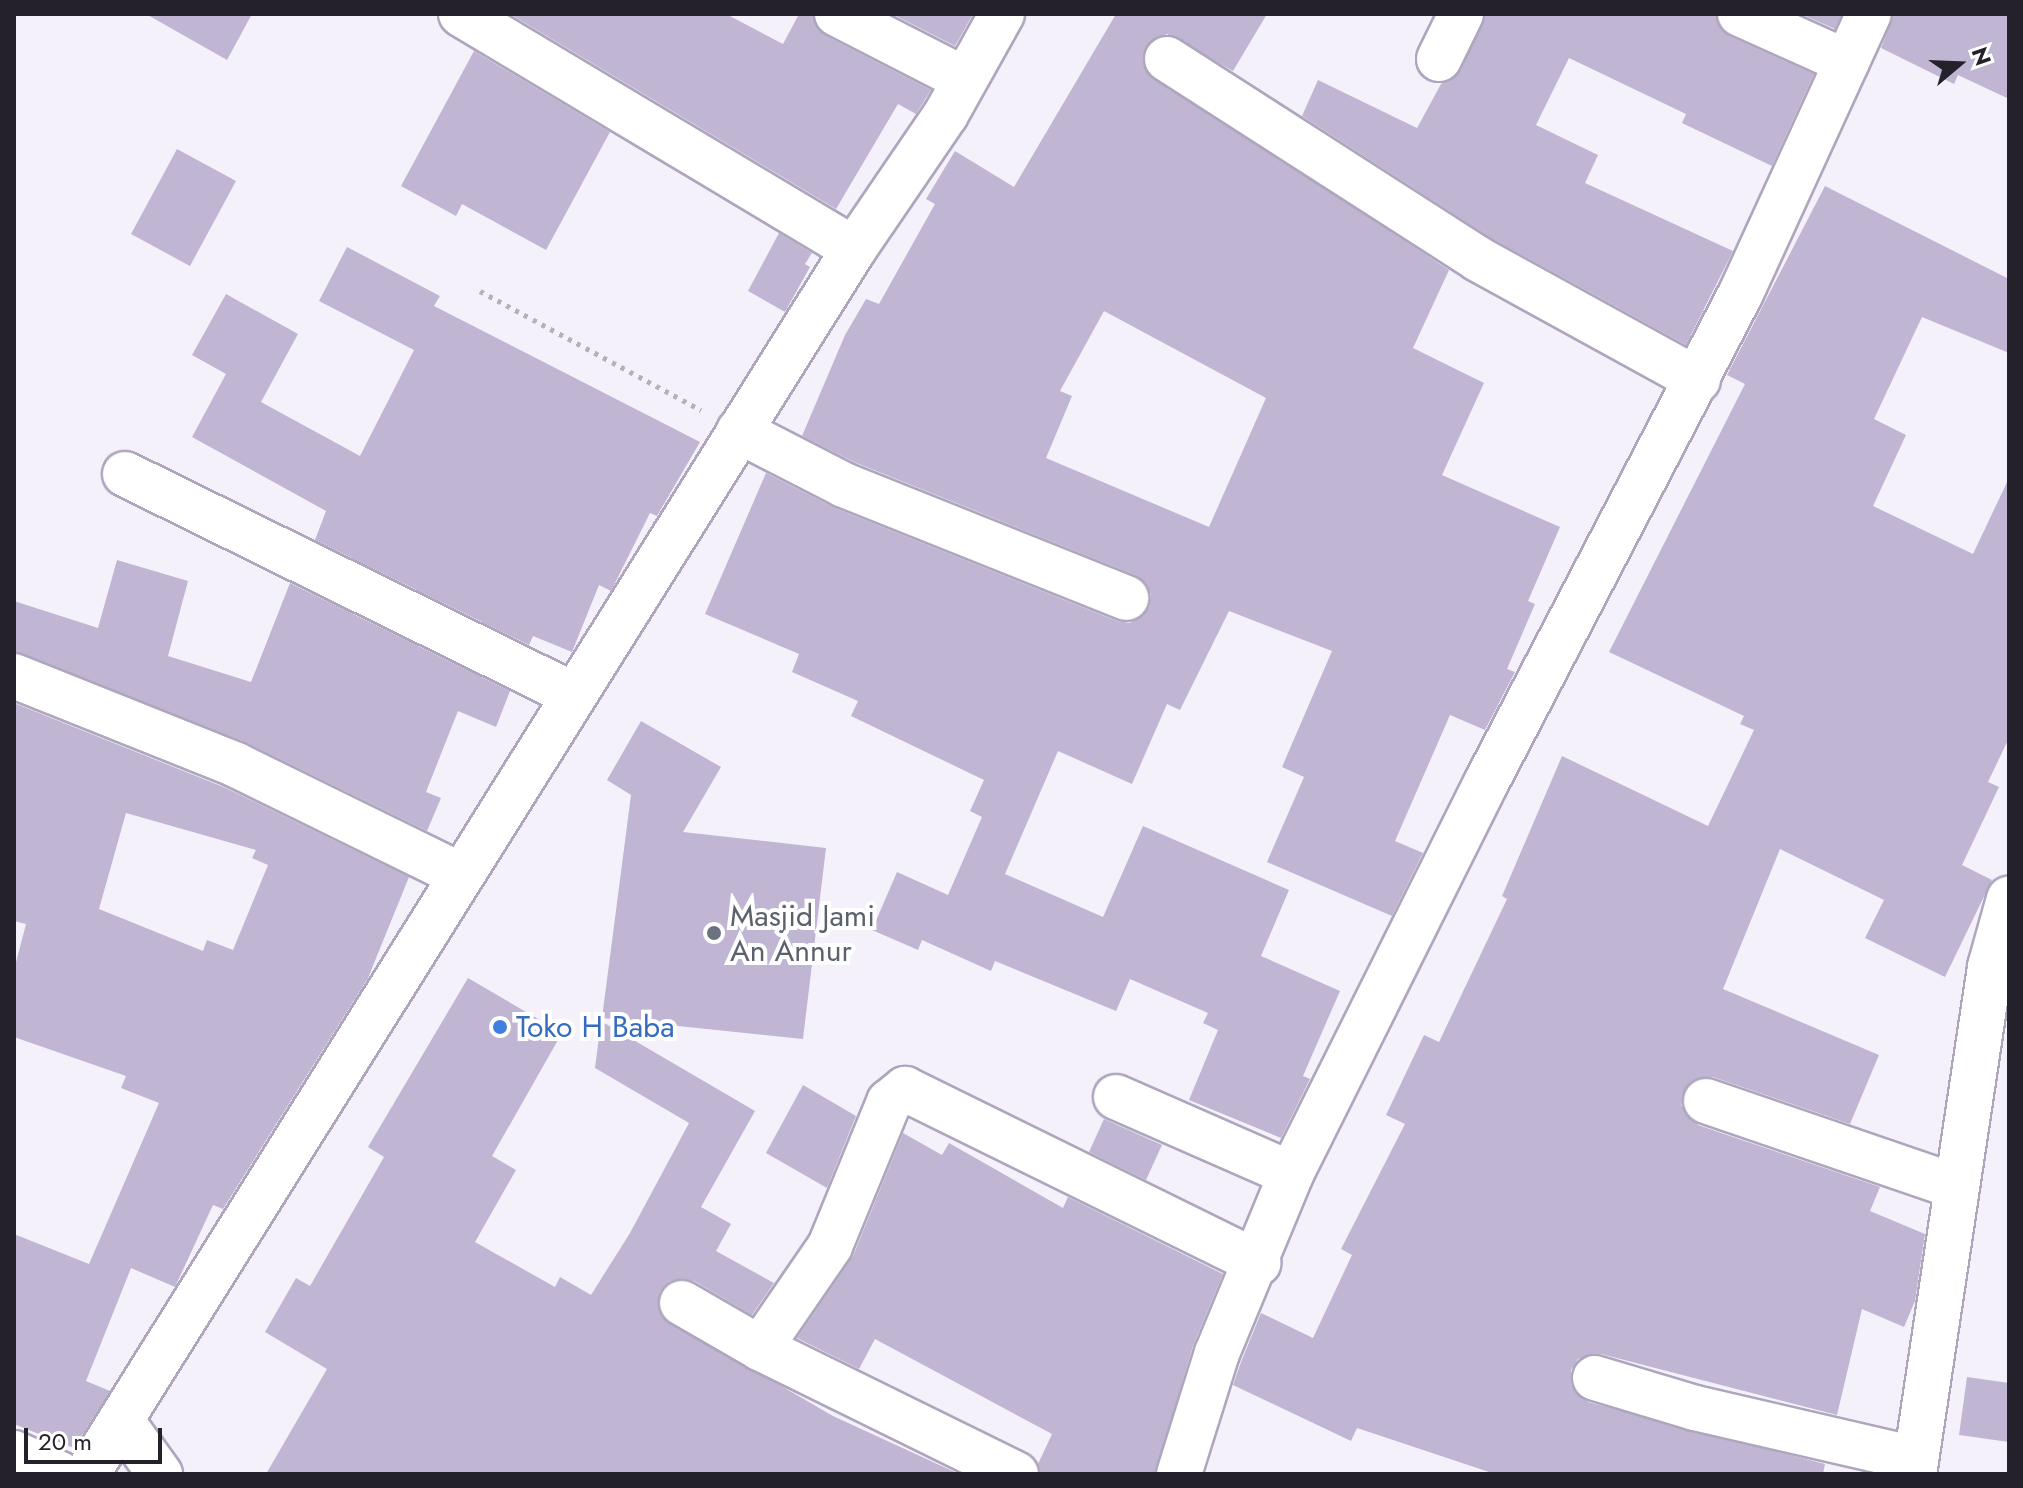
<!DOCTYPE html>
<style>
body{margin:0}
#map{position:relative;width:2023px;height:1488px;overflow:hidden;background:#f4f1fb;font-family:Jost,sans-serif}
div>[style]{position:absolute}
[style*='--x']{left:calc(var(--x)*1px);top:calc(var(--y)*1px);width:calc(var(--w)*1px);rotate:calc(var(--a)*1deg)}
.building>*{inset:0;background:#c0b6d3}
.path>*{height:5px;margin-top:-2.5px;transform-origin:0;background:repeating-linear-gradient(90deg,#b4b1bb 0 4px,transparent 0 10px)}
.roads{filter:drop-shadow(2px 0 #afa6be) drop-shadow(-2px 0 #afa6be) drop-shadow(0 2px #afa6be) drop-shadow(0 -2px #afa6be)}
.minor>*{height:44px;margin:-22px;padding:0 22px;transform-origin:22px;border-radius:22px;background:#fff}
.dots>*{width:22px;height:22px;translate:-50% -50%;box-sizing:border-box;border:4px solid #fff;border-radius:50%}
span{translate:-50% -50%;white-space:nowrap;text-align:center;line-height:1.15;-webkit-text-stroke:8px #fff;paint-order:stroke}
.worship-label{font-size:30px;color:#5b616d}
.left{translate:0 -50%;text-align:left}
.shop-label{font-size:30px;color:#366cbe}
.frame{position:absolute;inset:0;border:16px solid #25212b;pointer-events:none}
.north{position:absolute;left:1919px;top:24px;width:80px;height:80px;-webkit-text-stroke:6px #fff;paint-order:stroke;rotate:71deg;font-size:22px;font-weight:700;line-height:32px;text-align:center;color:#25212b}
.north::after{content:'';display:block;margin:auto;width:28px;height:36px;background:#25212b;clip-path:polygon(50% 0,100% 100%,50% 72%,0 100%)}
.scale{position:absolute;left:24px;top:1428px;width:138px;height:36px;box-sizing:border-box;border:4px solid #25212b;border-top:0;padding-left:10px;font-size:24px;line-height:28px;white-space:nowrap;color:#25212b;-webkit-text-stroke:6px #fff;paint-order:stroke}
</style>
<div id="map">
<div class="building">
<i style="clip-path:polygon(146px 14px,252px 14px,227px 60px)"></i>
<i style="clip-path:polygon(510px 14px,726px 14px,783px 44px,799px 14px,812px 14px,826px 36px,931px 90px,916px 114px,898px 104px,836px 209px)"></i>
<i style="clip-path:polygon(892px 14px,973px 14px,955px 46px)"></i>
<i style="clip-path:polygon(evenodd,1116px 14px,1267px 14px,1233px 71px,1167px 34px,1146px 46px,1145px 70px,1449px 270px,1413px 348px,1484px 383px,1442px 475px,1560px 527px,1528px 601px,1535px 604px,1507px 669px,1515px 672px,1485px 730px,1450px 715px,1395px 841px,1423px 853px,1392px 916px,1267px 862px,1304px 777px,1282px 767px,1332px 651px,1229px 611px,1180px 710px,1167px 704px,1132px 784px,1058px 751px,1005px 874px,1103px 917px,1143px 826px,1289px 890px,1261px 956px,1340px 991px,1303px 1076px,1310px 1079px,1281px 1138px,1189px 1100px,1218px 1030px,1203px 1023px,1208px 1013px,1130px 979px,1116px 1011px,995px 961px,991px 971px,922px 940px,918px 950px,872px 930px,897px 872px,948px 895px,982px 817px,970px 811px,984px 780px,851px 716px,858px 701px,792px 672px,799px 654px,705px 614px,766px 473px,835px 508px,1117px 621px,1130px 623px,1149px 608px,1151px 594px,1135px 575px,854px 462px,802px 436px,845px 335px,866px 299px,879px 304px,935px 204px,926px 199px,955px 151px,1014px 187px,1116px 14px,1104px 311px,1266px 398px,1209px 527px,1046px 458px,1072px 396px,1060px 391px,1104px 311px)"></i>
<i style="clip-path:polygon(1486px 14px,1715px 14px,1729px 36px,1814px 74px,1772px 166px,1682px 123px,1686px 114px,1569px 58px,1536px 125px,1598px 155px,1585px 183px,1733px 251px,1686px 345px,1491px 238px,1302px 116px,1318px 80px,1417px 128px,1441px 84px,1461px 70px)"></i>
<i style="clip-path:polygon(1801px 14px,1842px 14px,1835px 29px)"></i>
<i style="clip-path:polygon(1894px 14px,2009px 14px,2009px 99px,1958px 75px,1954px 84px,1881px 48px)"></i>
<i style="clip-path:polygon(474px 51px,610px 132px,546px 250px,462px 204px,456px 216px,401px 186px)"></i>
<i style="clip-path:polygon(177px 149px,236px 181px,190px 266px,131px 234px)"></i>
<i style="clip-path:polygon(1825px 186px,2009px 279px,2009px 353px,1922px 317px,1874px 419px,1906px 435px,1873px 506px,1973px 554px,2009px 478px,2009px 738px,1988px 782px,1999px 787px,1962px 865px,1992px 880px,1945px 977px,1865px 938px,1884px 900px,1780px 849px,1723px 989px,1879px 1055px,1850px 1124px,1713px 1077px,1690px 1082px,1681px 1105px,1698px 1125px,1880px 1187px,1870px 1211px,1925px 1234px,1915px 1301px,1904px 1327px,1862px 1309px,1837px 1415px,1601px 1354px,1578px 1359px,1571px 1370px,1571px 1384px,1588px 1402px,1825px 1464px,1823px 1474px,1495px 1474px,1357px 1428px,1351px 1441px,1233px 1385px,1241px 1362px,1261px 1313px,1313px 1338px,1352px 1255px,1341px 1249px,1405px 1124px,1386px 1115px,1424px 1035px,1439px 1042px,1507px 899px,1502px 896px,1562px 756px,1708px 826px,1754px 730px,1740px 724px,1744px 716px,1609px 652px,1745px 384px,1727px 375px)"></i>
<i style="clip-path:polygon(779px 233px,812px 253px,805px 264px,810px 267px,785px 312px,748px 291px)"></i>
<i style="clip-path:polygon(347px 247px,440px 296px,434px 306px,700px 442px,657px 516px,650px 513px,611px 591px,599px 585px,572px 652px,533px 636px,529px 645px,315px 540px,326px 511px,192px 437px,226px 374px,192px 355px,226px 294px,298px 334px,261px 402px,360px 456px,414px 350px,319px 301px)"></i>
<i style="clip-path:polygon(117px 560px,188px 581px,168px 656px,251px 682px,290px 583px,510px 691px,496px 727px,458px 711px,426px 792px,441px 798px,427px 831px,245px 742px,14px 652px,14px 601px,98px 628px)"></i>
<i style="clip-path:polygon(evenodd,14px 703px,226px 788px,409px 877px,368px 978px,223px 1209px,213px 1205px,175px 1287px,131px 1268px,86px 1381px,110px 1391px,74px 1448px,14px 1424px,14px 1234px,89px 1264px,159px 1103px,121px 1088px,126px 1076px,14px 1037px,14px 970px,26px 924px,14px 921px,14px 703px,126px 813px,256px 850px,252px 858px,268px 865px,233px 950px,207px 940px,203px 951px,99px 909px,126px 813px)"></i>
<i style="clip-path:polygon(641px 721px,721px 767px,683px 832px,826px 848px,803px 1039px,602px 1018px,631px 795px,607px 780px)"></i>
<i style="clip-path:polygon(468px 978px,562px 1033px,492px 1156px,516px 1170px,475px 1242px,555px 1287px,560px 1277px,591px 1295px,630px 1233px,689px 1123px,595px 1068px,601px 1021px,755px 1111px,701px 1207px,731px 1224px,716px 1251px,774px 1283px,752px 1315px,694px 1281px,670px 1281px,660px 1291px,661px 1316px,833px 1416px,959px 1474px,266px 1474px,327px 1369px,265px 1332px,296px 1278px,310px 1286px,384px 1157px,368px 1147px)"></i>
<i style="clip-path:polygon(803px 1085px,856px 1116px,827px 1188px,766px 1153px)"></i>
<i style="clip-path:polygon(1104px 1119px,1162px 1145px,1146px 1180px,1089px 1152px)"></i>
<i style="clip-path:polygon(903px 1133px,942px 1155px,949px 1143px,1063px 1208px,1068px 1197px,1223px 1274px,1193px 1346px,1155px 1474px,1041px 1474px,1038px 1464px,1052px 1434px,875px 1339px,859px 1369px,797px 1338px,853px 1256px)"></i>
<i style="clip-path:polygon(1967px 1377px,2009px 1383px,2009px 1442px,1959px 1435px)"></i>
</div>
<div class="path">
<i style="--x:480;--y:291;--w:251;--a:28.3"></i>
</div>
<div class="roads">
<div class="minor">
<i style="--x:461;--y:14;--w:458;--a:30.9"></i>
<i style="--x:837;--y:14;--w:143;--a:27.1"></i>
<i style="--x:1740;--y:14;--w:117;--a:24.2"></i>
<i style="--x:1167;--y:59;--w:370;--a:32.7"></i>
<i style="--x:1478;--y:259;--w:251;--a:28.8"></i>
<i style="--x:1439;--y:59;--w:50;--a:-63.9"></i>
<i style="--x:739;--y:431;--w:118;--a:27.2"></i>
<i style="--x:844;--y:485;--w:304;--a:21.8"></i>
<i style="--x:125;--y:474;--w:500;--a:26.21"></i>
<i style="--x:14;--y:676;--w:239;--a:21.8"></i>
<i style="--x:236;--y:765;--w:250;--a:26.1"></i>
<i style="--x:1116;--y:1097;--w:191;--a:23.7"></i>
<i style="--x:1706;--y:1101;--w:265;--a:18.9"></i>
<i style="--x:682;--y:1303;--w:90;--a:30"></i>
<i style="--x:1595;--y:1378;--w:104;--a:16.7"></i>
<i style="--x:1695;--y:1408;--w:227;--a:13"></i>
<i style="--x:121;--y:1420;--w:67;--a:54.2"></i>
<i style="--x:14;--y:1453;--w:51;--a:24.5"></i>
<i style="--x:87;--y:1474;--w:1445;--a:-57.95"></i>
<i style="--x:854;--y:249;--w:163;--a:-55.7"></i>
<i style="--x:946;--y:114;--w:115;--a:-60.8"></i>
<i style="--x:1016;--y:1474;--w:285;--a:-153.8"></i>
<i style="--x:760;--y:1348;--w:124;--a:-55.5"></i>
<i style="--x:830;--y:1246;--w:156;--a:-67.7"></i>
<i style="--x:889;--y:1102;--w:21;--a:-39"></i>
<i style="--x:905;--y:1089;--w:394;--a:26.2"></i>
<i style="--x:1179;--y:1474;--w:127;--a:-72.6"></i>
<i style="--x:1217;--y:1353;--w:194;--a:-67.5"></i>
<i style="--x:1291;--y:1174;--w:437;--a:-63.5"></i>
<i style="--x:1486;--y:783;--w:552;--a:-62.51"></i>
<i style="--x:1741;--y:293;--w:307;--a:-65.4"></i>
<i style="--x:1914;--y:1474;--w:513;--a:-81.47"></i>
<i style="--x:1990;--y:967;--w:71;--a:-74.4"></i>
</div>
</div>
<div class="dots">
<i style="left:714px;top:933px;background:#6b7280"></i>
<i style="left:500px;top:1027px;background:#3f7fe0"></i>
</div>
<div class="worship-label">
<span class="left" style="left:730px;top:933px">Masjid Jami<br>An Annur</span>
</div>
<div class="shop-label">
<span class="left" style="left:516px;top:1027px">Toko H Baba</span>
</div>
<div class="frame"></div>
<div class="north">N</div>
<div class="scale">20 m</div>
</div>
